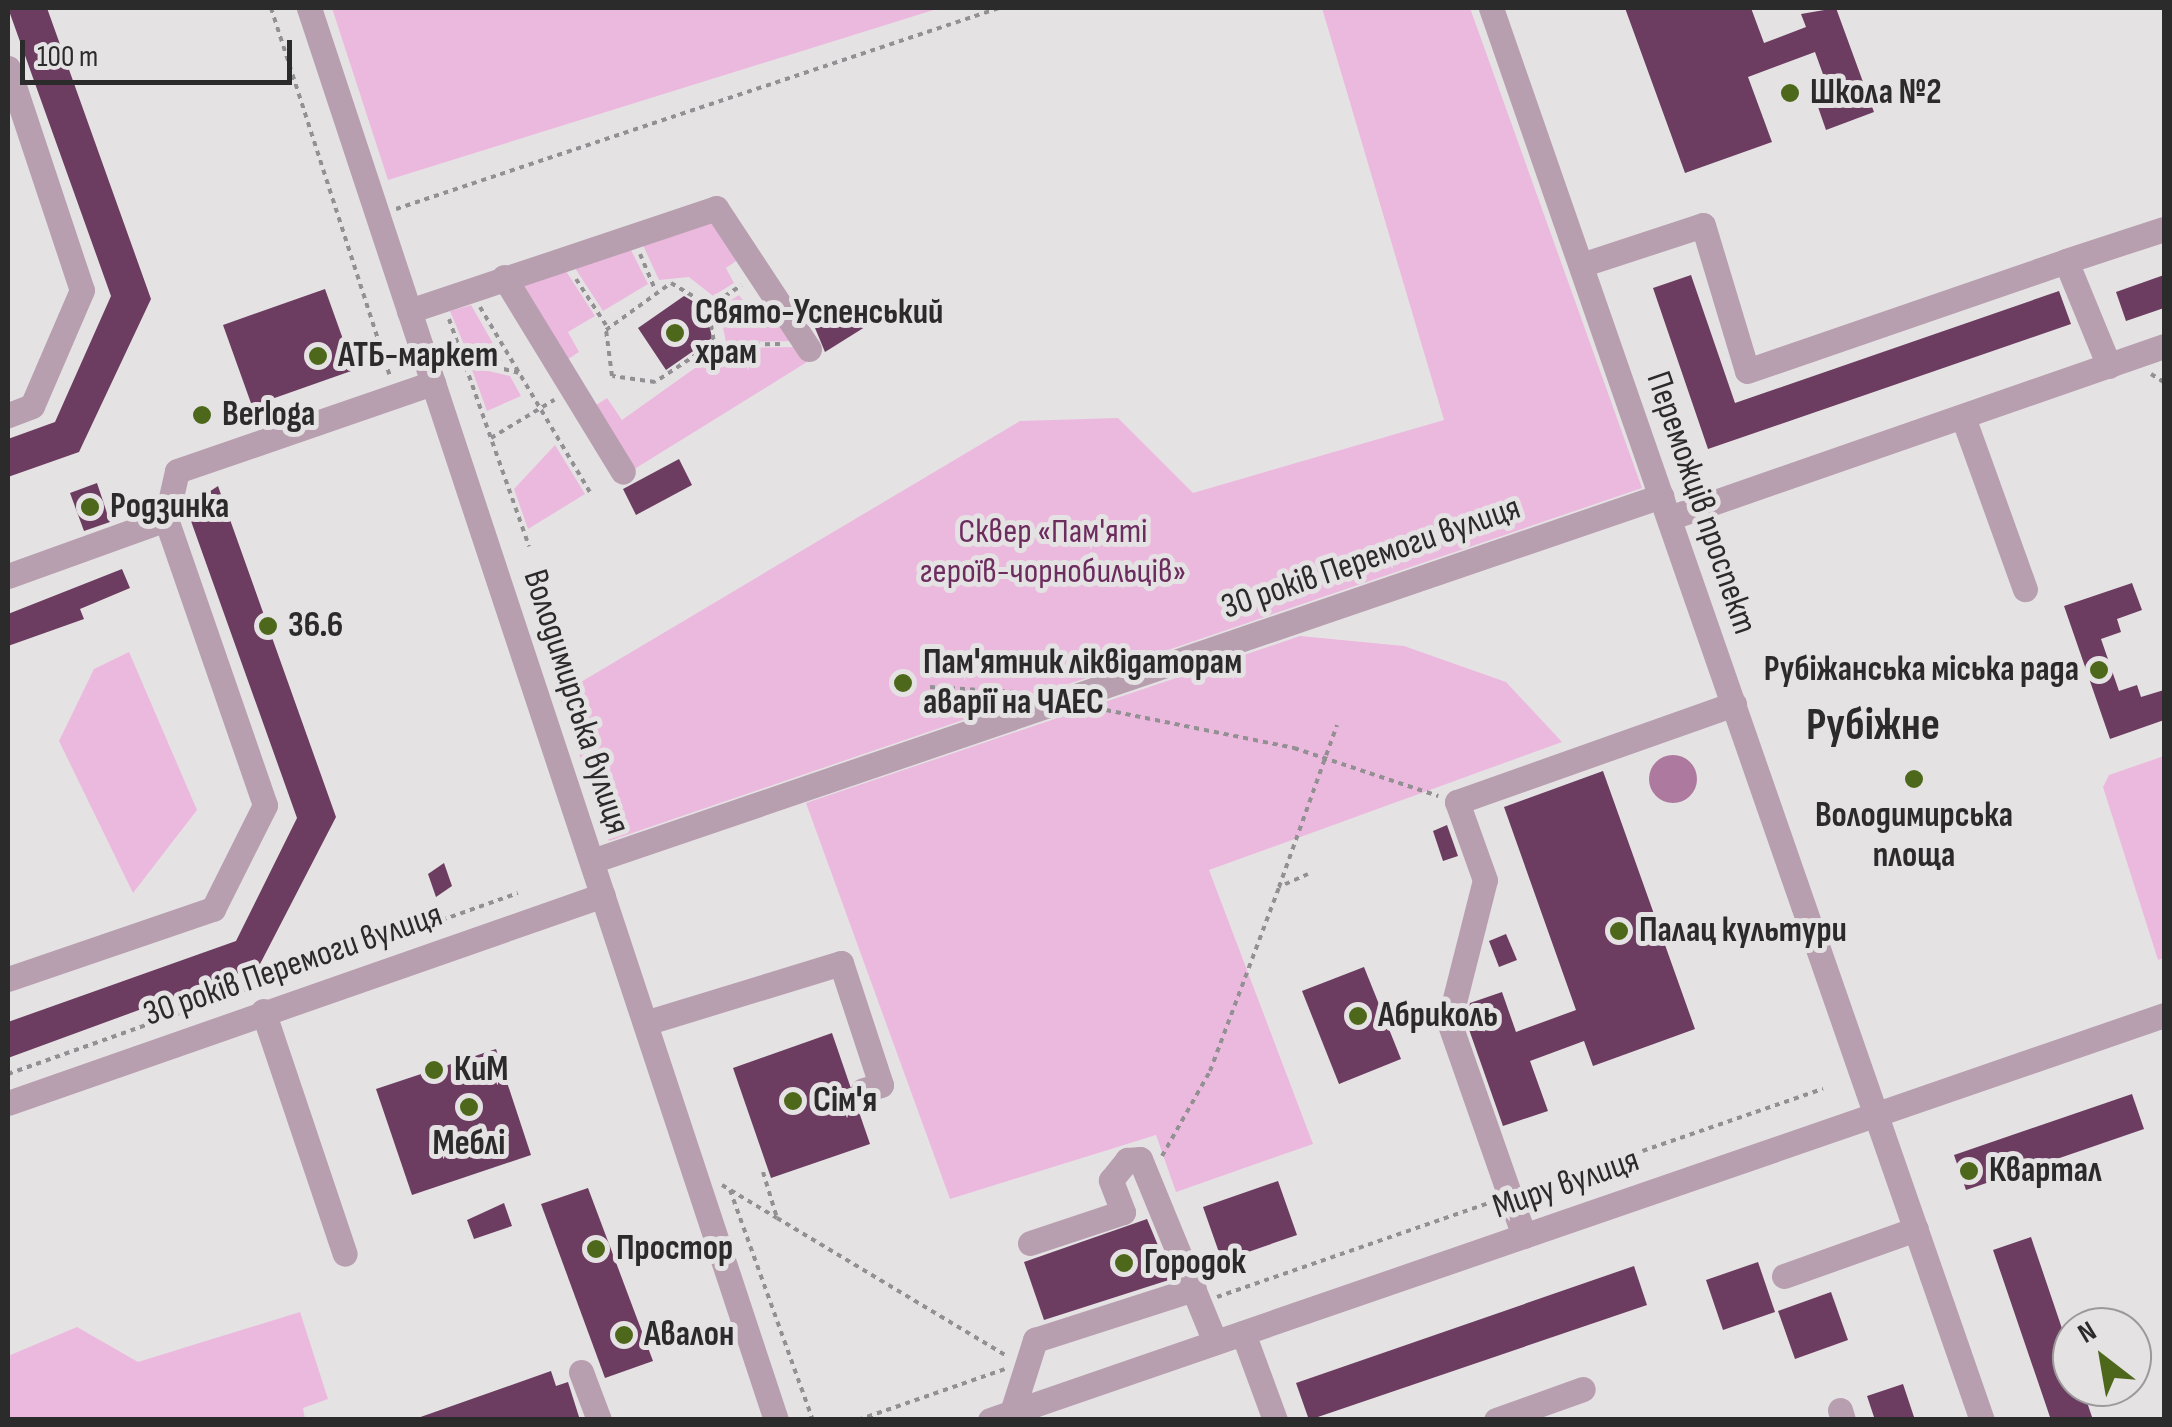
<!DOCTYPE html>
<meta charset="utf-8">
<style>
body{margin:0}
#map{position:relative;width:2172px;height:1427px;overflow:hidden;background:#e5e2e4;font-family:"Sofia Sans Condensed",sans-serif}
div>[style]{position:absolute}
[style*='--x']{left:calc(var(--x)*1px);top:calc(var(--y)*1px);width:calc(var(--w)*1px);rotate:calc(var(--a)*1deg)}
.green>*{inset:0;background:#ecb9de}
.water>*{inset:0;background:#ad799f}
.round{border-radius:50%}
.building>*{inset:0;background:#6c3d60}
.path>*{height:4px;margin-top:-2px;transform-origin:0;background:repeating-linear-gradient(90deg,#929092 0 5px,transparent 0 10px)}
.minor>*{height:25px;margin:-12.5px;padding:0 12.5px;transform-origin:12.5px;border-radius:12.5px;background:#b89fb0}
.dots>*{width:28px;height:28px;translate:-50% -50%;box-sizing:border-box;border:5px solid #e5e2e4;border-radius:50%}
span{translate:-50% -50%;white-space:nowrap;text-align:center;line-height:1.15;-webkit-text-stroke:10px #e5e2e4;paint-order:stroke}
.poi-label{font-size:35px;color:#2c2b2c;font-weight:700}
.left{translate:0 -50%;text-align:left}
.right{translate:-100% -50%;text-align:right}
.street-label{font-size:35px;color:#2c2b2c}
.park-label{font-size:35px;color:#6d2c5e}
.district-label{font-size:45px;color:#2c2b2c;font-weight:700}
.frame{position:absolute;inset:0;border:10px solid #2c2b2c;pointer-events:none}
.north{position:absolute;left:2052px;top:1307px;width:100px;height:100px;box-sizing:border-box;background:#e5e2e4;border:2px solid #9b999a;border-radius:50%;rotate:329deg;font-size:28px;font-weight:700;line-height:40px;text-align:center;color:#2c2b2c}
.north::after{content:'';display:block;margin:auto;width:35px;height:45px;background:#4e681b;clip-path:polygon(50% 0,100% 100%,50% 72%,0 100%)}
.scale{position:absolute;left:20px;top:40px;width:272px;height:45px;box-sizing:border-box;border:5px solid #2c2b2c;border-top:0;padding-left:12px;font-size:30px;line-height:35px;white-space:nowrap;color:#2c2b2c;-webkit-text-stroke:8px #e5e2e4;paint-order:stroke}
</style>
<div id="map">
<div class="green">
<i style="clip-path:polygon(332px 8px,940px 8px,388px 180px)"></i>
<i style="clip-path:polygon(1322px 8px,1470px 8px,1642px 488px,609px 841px,559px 695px,1020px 421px,1118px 418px,1193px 493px,1444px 420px)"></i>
<i style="clip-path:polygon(713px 218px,739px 259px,726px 268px,734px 283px,713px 296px,689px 277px,659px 280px,642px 243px)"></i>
<i style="clip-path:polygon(630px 248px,648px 284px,603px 311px,573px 265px)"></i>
<i style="clip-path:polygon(564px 268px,595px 316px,568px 332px,579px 352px,562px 363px,514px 283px)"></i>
<i style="clip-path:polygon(739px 295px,750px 310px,766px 299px,794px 341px,726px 342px,719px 308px)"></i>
<i style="clip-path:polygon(471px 305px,503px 361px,467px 352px,450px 311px)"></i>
<i style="clip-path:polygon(797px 347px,807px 362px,628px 473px,590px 409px,607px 398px,622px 420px,723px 348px)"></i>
<i style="clip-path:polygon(471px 367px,510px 376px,521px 396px,487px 411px)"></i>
<i style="clip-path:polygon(555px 445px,585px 494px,528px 529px,514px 489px)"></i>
<i style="clip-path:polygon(1300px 636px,1404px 646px,1506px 682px,1562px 742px,1209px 870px,1313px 1144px,1176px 1192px,1156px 1135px,950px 1199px,806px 803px)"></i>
<i style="clip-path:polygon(129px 652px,197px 810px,133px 893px,59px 741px,94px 669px)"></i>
<i style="clip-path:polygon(2164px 756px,2164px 958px,2158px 960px,2103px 787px,2109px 775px)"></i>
<i style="clip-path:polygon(300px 1312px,328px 1399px,303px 1408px,305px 1419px,8px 1419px,8px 1356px,77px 1327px,138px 1362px)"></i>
</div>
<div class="water">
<i class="round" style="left:1649px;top:755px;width:48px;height:48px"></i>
</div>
<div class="building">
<i style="clip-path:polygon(8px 8px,47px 8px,151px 299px,79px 452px,8px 477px,8px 439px,55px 422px,111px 296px)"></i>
<i style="clip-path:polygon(1625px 8px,1751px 8px,1764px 43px,1806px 27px,1801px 14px,1836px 8px,1874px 112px,1826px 130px,1818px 107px,1833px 102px,1815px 52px,1748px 77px,1772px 142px,1685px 173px)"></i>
<i style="clip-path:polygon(1691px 275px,1735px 403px,2059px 291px,2071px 324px,1708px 449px,1653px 288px)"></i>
<i style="clip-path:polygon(2164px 275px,2164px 308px,2126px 321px,2116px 292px)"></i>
<i style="clip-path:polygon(325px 289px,354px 370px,252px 406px,223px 325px)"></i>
<i style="clip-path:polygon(684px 296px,706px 309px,712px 338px,666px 370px,638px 328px)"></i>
<i style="clip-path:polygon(852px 306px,865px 327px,825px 352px,815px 328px)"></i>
<i style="clip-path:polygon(679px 459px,692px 485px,636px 515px,623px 489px)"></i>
<i style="clip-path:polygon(97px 483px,110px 522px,84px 531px,70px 493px)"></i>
<i style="clip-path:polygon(218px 486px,336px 817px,259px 966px,8px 1058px,8px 1022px,236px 941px,297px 818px,186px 507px)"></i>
<i style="clip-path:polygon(122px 569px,130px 588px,80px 609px,84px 619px,8px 646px,8px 614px)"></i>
<i style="clip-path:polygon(2132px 583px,2142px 610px,2117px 619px,2121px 632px,2101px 639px,2119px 691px,2137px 685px,2141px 697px,2164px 690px,2164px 720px,2110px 739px,2064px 606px)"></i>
<i style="clip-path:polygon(1603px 771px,1695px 1029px,1593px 1066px,1584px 1041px,1530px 1061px,1548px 1111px,1503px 1126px,1466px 1021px,1470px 1003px,1502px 992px,1516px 1032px,1576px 1010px,1504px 807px)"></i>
<i style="clip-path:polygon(1447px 825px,1458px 856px,1443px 861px,1433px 831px)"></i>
<i style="clip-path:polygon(444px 863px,452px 886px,436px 897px,428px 874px)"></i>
<i style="clip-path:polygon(1506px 934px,1517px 960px,1499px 967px,1489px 941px)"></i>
<i style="clip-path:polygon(1364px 967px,1401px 1059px,1339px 1084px,1302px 991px)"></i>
<i style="clip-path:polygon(832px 1033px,870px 1144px,771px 1178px,733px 1068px)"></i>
<i style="clip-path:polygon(496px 1049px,531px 1155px,412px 1195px,376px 1089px)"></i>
<i style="clip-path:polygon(2132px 1094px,2144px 1129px,1966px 1190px,1954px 1155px)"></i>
<i style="clip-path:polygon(1278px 1181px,1297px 1235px,1222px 1261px,1203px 1207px)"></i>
<i style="clip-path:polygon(588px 1188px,653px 1361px,605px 1378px,541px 1204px)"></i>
<i style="clip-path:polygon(504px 1203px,512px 1226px,474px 1239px,467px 1220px)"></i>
<i style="clip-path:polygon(1147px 1219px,1172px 1279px,1044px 1320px,1024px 1262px)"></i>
<i style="clip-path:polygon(2031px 1237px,2072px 1358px,2072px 1387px,2082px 1387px,2093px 1420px,2051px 1420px,1993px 1250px)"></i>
<i style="clip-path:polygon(1758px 1262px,1775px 1312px,1723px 1330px,1706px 1280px)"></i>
<i style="clip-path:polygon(1634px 1266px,1647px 1305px,1309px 1420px,1296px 1383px)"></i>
<i style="clip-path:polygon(1831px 1292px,1848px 1340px,1795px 1359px,1778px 1311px)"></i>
<i style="clip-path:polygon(551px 1371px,556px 1386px,568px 1382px,580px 1420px,412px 1420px)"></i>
<i style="clip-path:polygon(1903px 1384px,1915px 1420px,1875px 1420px,1867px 1396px)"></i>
</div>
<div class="path">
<i style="--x:271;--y:8;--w:385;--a:72.1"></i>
<i style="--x:396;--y:209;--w:636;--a:-18.43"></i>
<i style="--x:640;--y:254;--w:39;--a:67"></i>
<i style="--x:576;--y:279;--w:55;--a:56.9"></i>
<i style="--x:671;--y:283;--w:43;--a:30.7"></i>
<i style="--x:708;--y:305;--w:38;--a:81"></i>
<i style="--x:714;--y:343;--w:71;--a:146.5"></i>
<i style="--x:655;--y:382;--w:43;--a:-172.1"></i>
<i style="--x:612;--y:376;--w:46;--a:-97.4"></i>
<i style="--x:606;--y:330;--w:80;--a:-35.9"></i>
<i style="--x:480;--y:307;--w:215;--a:59.3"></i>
<i style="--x:708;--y:307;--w:40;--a:-32.9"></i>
<i style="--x:449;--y:319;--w:241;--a:70.6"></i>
<i style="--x:715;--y:345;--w:65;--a:-0.9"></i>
<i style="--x:446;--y:354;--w:75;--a:14.6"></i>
<i style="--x:2151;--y:374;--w:15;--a:32"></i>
<i style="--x:491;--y:438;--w:74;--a:-31.1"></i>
<i style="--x:930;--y:687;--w:85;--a:3.4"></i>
<i style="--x:1106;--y:710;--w:192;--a:11.4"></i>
<i style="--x:1294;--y:748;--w:152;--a:18.4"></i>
<i style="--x:1308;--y:874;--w:32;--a:156"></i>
<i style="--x:1279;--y:887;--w:172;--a:-70.3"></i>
<i style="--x:8;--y:1074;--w:541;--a:-19.54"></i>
<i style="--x:1162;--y:1156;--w:98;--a:-60.5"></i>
<i style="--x:1210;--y:1071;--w:197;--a:-69.4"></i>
<i style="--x:763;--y:1172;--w:48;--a:73.1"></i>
<i style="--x:777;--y:1218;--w:268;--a:31"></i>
<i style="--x:722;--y:1185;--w:64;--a:31"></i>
<i style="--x:730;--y:1190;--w:245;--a:70.2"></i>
<i style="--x:1529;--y:1190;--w:311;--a:-19"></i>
<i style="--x:1217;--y:1297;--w:291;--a:-19.1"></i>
<i style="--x:858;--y:1420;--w:156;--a:-19.1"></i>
</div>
<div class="minor">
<i style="--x:309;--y:8;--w:1487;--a:71.7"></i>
<i style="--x:1491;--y:8;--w:1495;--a:70.83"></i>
<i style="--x:8;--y:68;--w:234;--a:71.6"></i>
<i style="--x:82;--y:290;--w:126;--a:113.3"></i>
<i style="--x:32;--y:406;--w:26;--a:159"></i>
<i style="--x:1581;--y:265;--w:128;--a:-18.2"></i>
<i style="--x:1703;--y:225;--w:152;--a:73.2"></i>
<i style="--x:1747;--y:371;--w:337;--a:-19"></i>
<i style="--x:504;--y:277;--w:228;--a:58.6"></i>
<i style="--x:409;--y:311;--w:324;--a:-18.5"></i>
<i style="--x:716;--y:208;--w:169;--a:56.6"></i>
<i style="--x:2109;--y:366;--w:113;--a:-112.3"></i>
<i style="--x:2066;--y:261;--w:103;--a:-18.1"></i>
<i style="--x:1963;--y:417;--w:183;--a:70.2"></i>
<i style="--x:1669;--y:518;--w:524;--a:-19.16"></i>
<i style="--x:8;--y:576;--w:168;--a:-19.8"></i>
<i style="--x:166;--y:519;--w:49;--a:-77.1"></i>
<i style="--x:177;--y:471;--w:271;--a:-19"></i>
<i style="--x:592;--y:861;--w:1130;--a:-18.85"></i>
<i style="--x:8;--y:979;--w:217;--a:-18.9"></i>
<i style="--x:213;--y:909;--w:116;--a:-63.4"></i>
<i style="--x:265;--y:805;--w:303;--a:-109.1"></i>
<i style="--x:263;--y:1011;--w:256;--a:71.4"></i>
<i style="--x:645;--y:1023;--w:205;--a:-17"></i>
<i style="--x:841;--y:963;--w:128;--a:71.8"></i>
<i style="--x:881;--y:1085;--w:19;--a:164"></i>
<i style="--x:8;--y:1103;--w:630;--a:-19.27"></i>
<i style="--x:1524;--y:1236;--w:227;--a:-109.3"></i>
<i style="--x:1449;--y:1022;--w:146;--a:-75.8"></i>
<i style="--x:1485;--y:880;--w:83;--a:-109.7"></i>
<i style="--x:1457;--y:802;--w:294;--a:-19.5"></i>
<i style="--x:1030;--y:1243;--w:98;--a:-18.4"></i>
<i style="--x:1123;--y:1212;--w:34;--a:-111"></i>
<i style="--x:1111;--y:1180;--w:26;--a:-51"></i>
<i style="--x:1127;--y:1160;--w:13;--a:-4"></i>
<i style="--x:1140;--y:1159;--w:198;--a:67.7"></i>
<i style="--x:1784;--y:1276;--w:140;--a:-19.6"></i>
<i style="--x:1243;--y:1333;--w:93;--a:69.8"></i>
<i style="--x:581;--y:1372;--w:51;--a:69.4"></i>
<i style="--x:1840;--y:1410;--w:10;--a:73"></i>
<i style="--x:1012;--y:1412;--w:76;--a:-72.3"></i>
<i style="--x:1035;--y:1340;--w:167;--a:-17.8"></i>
<i style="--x:990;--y:1420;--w:1242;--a:-19.03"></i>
<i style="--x:1496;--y:1420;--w:92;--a:-19.6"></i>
</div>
<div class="dots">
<i style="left:1790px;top:93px;background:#4e681b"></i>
<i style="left:675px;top:333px;background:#4e681b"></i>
<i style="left:318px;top:356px;background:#4e681b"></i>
<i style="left:202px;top:415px;background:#4e681b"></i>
<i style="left:90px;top:507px;background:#4e681b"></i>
<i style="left:268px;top:626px;background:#4e681b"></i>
<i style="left:2099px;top:670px;background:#4e681b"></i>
<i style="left:903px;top:683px;background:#4e681b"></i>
<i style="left:1914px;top:779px;background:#4e681b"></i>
<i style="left:1619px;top:931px;background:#4e681b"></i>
<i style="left:1358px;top:1016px;background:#4e681b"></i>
<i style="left:434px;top:1070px;background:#4e681b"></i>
<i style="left:793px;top:1101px;background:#4e681b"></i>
<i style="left:469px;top:1107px;background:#4e681b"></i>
<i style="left:1969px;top:1171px;background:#4e681b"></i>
<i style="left:596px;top:1249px;background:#4e681b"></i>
<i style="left:1124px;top:1263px;background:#4e681b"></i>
<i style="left:624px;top:1335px;background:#4e681b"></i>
</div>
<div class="poi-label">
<span class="left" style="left:1810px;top:93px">Школа №2</span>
<span class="left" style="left:695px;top:333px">Свято-Успенський<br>храм</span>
<span class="left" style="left:338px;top:356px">АТБ-маркет</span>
<span class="left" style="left:222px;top:415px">Berloga</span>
<span class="left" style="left:110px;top:507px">Родзинка</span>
<span class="left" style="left:288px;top:626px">36.6</span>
<span class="left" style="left:923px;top:683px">Пам'ятник ліквідаторам<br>аварії на ЧАЕС</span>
<span class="right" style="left:2079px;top:670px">Рубіжанська міська рада</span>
<span style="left:1914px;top:836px">Володимирська<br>площа</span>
<span class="left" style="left:1639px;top:931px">Палац культури</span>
<span class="left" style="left:1378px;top:1016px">Абриколь</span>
<span class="left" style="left:454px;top:1070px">КиМ</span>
<span class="left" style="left:813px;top:1101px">Сім'я</span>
<span style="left:469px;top:1144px">Меблі</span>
<span class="left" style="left:1989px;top:1171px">Квартал</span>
<span class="left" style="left:616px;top:1249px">Простор</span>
<span class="left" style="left:1144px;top:1263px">Городок</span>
<span class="left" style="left:644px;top:1335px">Авалон</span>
</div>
<div class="street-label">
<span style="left:1701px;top:503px;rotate:71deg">Переможців проспект</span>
<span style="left:1371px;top:558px;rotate:-19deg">30 років Перемоги вулиця</span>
<span style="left:576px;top:702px;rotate:72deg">Володимирська вулиця</span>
<span style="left:293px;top:965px;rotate:-19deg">30 років Перемоги вулиця</span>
<span style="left:1566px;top:1184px;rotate:-19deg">Миру вулиця</span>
</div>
<div class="park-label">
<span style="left:1053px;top:552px">Сквер «Пам'яті<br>героїв-чорнобильців»</span>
</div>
<div class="district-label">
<span style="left:1873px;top:726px">Рубіжне</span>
</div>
<div class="frame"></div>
<div class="north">N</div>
<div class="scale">100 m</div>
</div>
